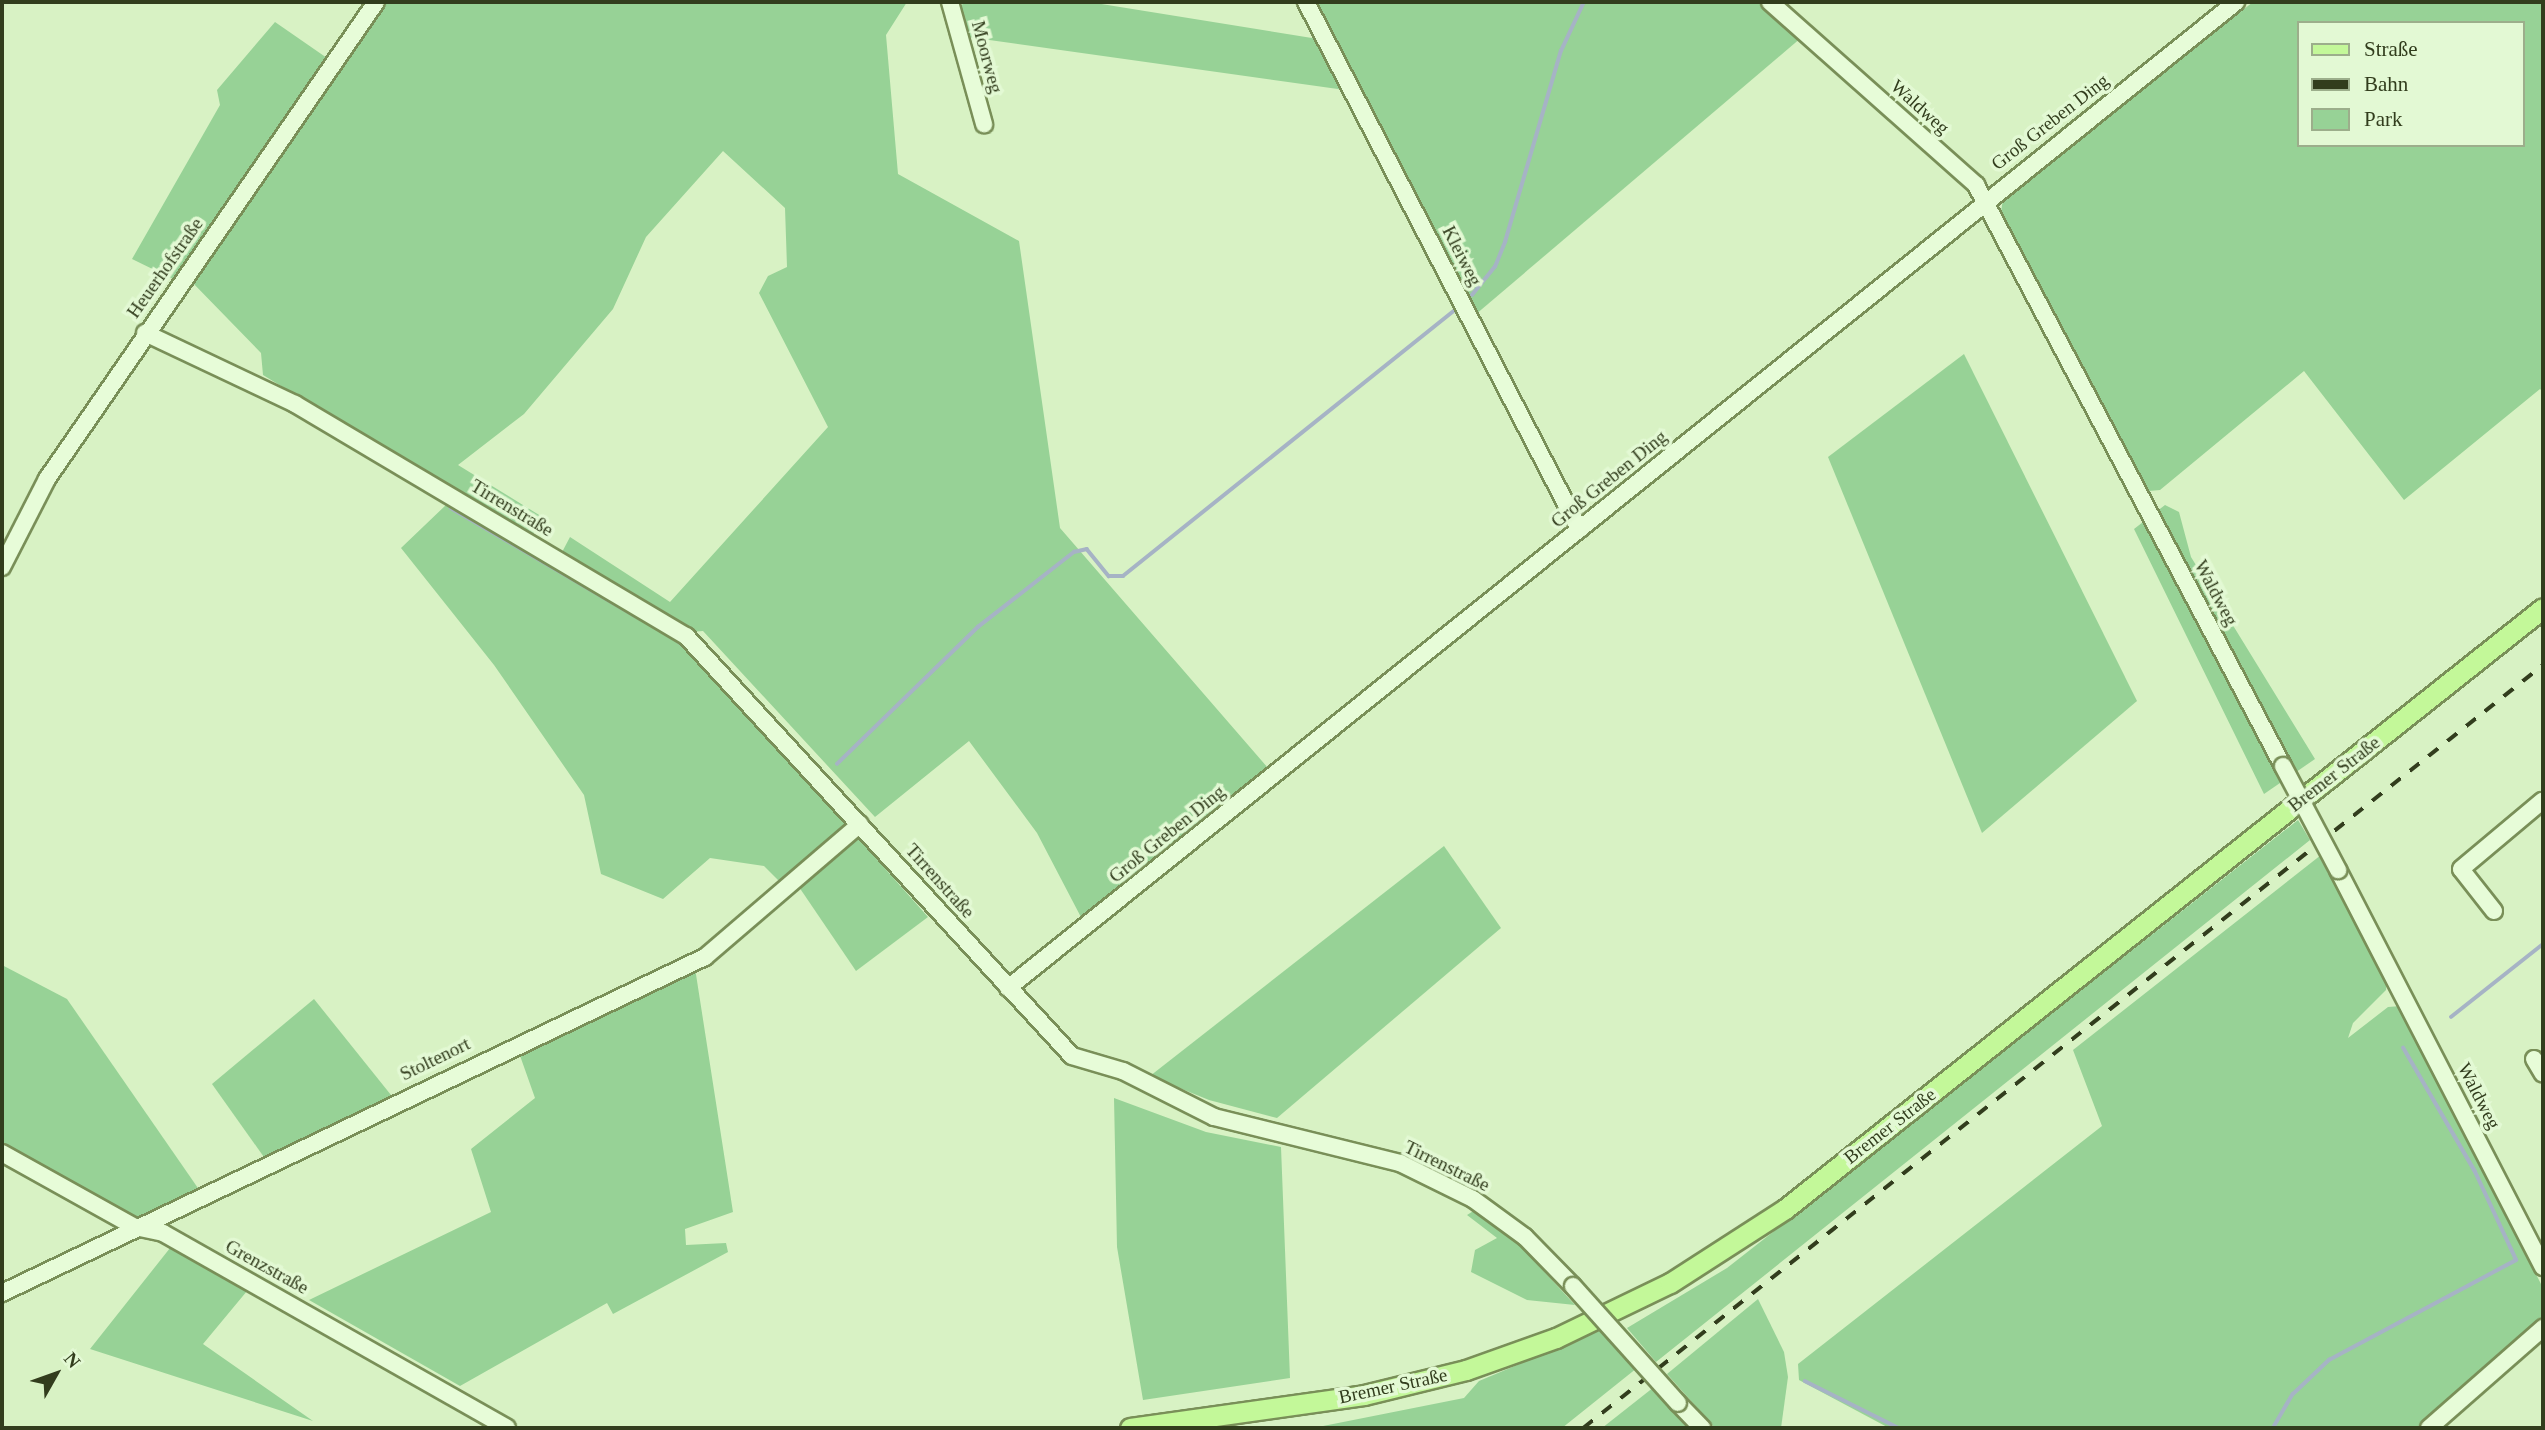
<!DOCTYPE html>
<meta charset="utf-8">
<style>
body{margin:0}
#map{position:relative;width:2545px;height:1430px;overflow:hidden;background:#d8f2c4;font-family:Georgia,serif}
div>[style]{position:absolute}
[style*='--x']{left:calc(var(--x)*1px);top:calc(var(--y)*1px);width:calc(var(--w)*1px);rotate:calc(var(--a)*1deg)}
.green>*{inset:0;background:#97d296}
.stream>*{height:3.5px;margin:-1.75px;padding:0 1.75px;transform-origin:1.75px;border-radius:1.75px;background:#a6b3c5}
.roads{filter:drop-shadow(2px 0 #798f58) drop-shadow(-2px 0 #798f58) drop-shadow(0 2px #798f58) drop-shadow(0 -2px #798f58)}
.minor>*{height:16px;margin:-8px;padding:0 8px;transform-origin:8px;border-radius:8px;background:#e7fcd8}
.major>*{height:19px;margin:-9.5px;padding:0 9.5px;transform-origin:9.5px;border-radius:9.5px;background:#c3f899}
.rail>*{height:3.5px;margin-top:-1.75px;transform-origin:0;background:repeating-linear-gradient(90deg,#323d1d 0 12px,transparent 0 24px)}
.bridges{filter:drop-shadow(2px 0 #798f58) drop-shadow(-2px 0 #798f58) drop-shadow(0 2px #798f58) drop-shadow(0 -2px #798f58)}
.minor-bridge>*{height:16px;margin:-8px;padding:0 8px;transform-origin:8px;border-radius:8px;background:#e7fcd8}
span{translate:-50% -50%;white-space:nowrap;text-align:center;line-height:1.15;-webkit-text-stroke:7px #e3f9d4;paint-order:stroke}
.street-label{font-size:19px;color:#323d1d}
.frame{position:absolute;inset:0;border:4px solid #323d1d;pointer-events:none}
.legend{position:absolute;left:2297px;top:21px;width:228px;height:126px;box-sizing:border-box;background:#e3f9d4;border:2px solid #9cae8b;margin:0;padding:9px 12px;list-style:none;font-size:21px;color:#323d1d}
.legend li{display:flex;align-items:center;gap:14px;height:35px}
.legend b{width:35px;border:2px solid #9cae8b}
.north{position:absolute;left:21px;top:1339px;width:70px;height:70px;-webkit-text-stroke:5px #e3f9d4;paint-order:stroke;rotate:50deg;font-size:19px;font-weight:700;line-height:28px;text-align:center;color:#323d1d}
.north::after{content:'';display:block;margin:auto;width:24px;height:32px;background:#323d1d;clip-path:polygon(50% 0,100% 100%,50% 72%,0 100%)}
</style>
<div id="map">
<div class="green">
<i style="clip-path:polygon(386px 2px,907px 2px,886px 35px,898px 174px,1019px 241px,1060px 528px,1268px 768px,1083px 921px,1037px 833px,969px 741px,875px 817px,703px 631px,690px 632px,560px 556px,570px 537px,670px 602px,828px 427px,759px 293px,768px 276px,787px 267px,785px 208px,723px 151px,646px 237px,613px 309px,524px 414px,458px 465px,544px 518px,530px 538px,263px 375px,261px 353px,190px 280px)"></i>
<i style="clip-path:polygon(966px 2px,1089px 2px,1318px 39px,1345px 90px,968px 37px,960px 6px)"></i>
<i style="clip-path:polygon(1315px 2px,1763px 2px,1802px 37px,1475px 315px)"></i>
<i style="clip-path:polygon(evenodd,2253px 2px,2543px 2px,2543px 392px,2540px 389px,2404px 500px,2304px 371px,2160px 490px,2149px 491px,2001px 212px,2003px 199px,2253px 2px,2298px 23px,2522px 23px,2522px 145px,2298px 145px,2298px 23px)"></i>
<i style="clip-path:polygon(275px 22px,327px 58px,173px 279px,132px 259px,220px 105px,217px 90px)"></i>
<i style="clip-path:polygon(1964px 354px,2137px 701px,1982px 833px,1828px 457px)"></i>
<i style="clip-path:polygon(447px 504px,682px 639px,854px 823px,782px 884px,764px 866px,710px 858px,663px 899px,601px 874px,584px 795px,494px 665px,401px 548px)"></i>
<i style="clip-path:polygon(2165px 505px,2179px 512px,2191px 557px,2315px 759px,2264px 794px,2134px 529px)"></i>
<i style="clip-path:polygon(2298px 820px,2310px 840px,1656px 1362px,1627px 1328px,1727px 1268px)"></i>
<i style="clip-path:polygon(858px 838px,928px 917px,856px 971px,799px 887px)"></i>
<i style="clip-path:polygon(1444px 846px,1501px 928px,1277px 1118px,1209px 1100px,1150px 1076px)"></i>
<i style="clip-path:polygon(2321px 855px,2387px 978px,2386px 990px,2353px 1023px,2348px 1038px,2388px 1007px,2401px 1006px,2543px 1288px,2543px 1318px,2416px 1428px,1889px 1428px,1799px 1380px,1798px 1364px,2102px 1126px,2073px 1050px)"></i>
<i style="clip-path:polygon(2px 965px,67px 999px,200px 1191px,134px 1222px,2px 1149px)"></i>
<i style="clip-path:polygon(695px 968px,733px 1212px,685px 1229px,686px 1245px,726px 1243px,728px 1252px,613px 1314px,607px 1303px,460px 1386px,309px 1300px,491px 1212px,471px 1149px,535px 1098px,518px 1050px)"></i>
<i style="clip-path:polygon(314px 999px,395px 1100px,266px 1160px,212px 1084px)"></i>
<i style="clip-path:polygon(1114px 1098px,1206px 1132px,1281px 1147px,1290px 1378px,1143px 1400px,1117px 1247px)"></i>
<i style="clip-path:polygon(1475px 1210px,1516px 1241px,1575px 1305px,1527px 1300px,1471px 1272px,1475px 1250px,1497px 1238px,1467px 1215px)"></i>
<i style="clip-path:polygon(174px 1243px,252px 1285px,203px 1344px,313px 1421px,90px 1349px)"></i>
<i style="clip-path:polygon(1758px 1299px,1784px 1352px,1788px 1377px,1781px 1428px,1715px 1428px,1667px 1374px)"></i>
<i style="clip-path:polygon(1602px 1329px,1637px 1368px,1562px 1428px,1313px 1428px,1464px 1398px,1479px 1381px)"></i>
<i style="clip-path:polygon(1654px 1387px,1691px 1428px,1602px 1428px)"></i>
</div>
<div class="stream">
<i style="--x:1472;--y:295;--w:36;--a:-51"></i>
<i style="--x:1495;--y:267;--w:27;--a:-68"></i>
<i style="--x:1505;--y:242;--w:199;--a:-73.7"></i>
<i style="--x:1561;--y:51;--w:54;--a:-64.9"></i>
<i style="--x:451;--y:508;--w:214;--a:30.3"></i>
<i style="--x:673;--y:637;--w:21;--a:39"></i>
<i style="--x:767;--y:736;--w:68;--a:47.4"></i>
<i style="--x:837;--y:764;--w:197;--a:-44.2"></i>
<i style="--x:978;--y:627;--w:122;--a:-38"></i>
<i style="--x:1074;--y:552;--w:13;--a:-13"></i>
<i style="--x:1087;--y:549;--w:35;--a:51"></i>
<i style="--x:1109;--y:576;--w:14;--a:0"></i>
<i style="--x:1123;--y:576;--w:424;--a:-38.7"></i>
<i style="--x:2451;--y:1017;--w:117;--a:-38.4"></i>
<i style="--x:1805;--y:1381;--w:105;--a:26.6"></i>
<i style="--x:2273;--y:1428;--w:39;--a:-60"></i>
<i style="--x:2293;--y:1394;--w:50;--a:-43.4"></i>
<i style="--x:2329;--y:1360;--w:212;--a:-28.1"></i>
<i style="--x:2516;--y:1260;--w:97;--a:-115"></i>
<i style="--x:2475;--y:1172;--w:143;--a:-120.1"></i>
</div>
<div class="roads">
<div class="minor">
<i style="--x:950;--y:2;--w:127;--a:74.4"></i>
<i style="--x:1306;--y:2;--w:594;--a:62.61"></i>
<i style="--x:1770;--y:2;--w:276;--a:41.6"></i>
<i style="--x:1976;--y:185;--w:657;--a:62.15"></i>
<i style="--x:145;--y:333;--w:166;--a:25.3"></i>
<i style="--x:295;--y:404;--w:455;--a:30.7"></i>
<i style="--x:686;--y:636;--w:570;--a:47.42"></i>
<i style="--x:1072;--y:1056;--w:53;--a:16.4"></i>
<i style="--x:1123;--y:1071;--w:102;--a:26.8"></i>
<i style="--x:1214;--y:1117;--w:192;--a:13.9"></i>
<i style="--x:1400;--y:1163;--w:81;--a:26.3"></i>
<i style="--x:1473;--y:1199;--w:64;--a:36.2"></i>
<i style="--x:1525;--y:1237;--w:69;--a:45.6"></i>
<i style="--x:2;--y:567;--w:99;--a:-62.9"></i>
<i style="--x:47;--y:479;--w:579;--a:-55.4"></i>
<i style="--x:2338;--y:870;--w:447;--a:62.7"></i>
<i style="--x:2494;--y:911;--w:53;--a:-128.2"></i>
<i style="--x:2461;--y:869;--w:106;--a:-40"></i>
<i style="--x:1008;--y:988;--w:1575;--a:-38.76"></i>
<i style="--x:2534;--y:1059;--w:17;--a:59"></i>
<i style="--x:2;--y:1153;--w:152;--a:29.1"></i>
<i style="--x:135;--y:1227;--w:29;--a:12"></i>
<i style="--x:163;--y:1233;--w:395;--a:29.5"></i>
<i style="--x:2;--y:1293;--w:779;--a:-25.55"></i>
<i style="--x:705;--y:957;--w:204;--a:-40.6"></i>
<i style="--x:1678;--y:1403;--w:35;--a:46"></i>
<i style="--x:2429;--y:1428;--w:152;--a:-41.3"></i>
</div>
<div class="major">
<i style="--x:1130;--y:1428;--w:236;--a:-8"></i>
<i style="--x:1364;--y:1395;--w:105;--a:-13.8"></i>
<i style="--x:1466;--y:1370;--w:96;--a:-19.6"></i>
<i style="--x:1556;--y:1338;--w:127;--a:-25.8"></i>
<i style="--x:1670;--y:1283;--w:137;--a:-32.8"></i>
<i style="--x:1785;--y:1209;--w:967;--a:-38.41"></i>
</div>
</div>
<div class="rail">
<i style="--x:1583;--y:1428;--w:1226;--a:-38.48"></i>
</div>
<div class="bridges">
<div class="minor-bridge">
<i style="--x:2283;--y:766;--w:118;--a:62.1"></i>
<i style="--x:1573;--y:1286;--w:157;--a:48.1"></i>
</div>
</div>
<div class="street-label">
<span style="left:987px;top:57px;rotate:75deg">Moorweg</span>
<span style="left:1920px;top:107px;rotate:42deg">Waldweg</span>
<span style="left:2050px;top:122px;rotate:-38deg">Groß Greben Ding</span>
<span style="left:1462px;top:256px;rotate:63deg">Kleiweg</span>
<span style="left:165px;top:268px;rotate:-55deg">Heuerhofstraße</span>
<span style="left:1609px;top:479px;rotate:-39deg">Groß Greben Ding</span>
<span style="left:512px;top:508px;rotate:31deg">Tirrenstraße</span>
<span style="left:2216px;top:593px;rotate:62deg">Waldweg</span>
<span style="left:2334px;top:774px;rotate:-38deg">Bremer Straße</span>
<span style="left:1167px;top:834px;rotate:-39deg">Groß Greben Ding</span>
<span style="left:940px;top:881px;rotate:48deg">Tirrenstraße</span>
<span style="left:435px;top:1059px;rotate:-26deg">Stoltenort</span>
<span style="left:2479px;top:1096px;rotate:63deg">Waldweg</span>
<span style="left:1890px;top:1126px;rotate:-38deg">Bremer Straße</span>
<span style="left:1447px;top:1166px;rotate:26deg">Tirrenstraße</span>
<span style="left:267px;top:1267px;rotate:29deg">Grenzstraße</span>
<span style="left:1393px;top:1386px;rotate:-12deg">Bremer Straße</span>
</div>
<div class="frame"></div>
<ul class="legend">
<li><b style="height:9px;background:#c3f899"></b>Straße</li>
<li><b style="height:9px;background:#323d1d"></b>Bahn</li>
<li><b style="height:19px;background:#97d296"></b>Park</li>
</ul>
<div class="north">N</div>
</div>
